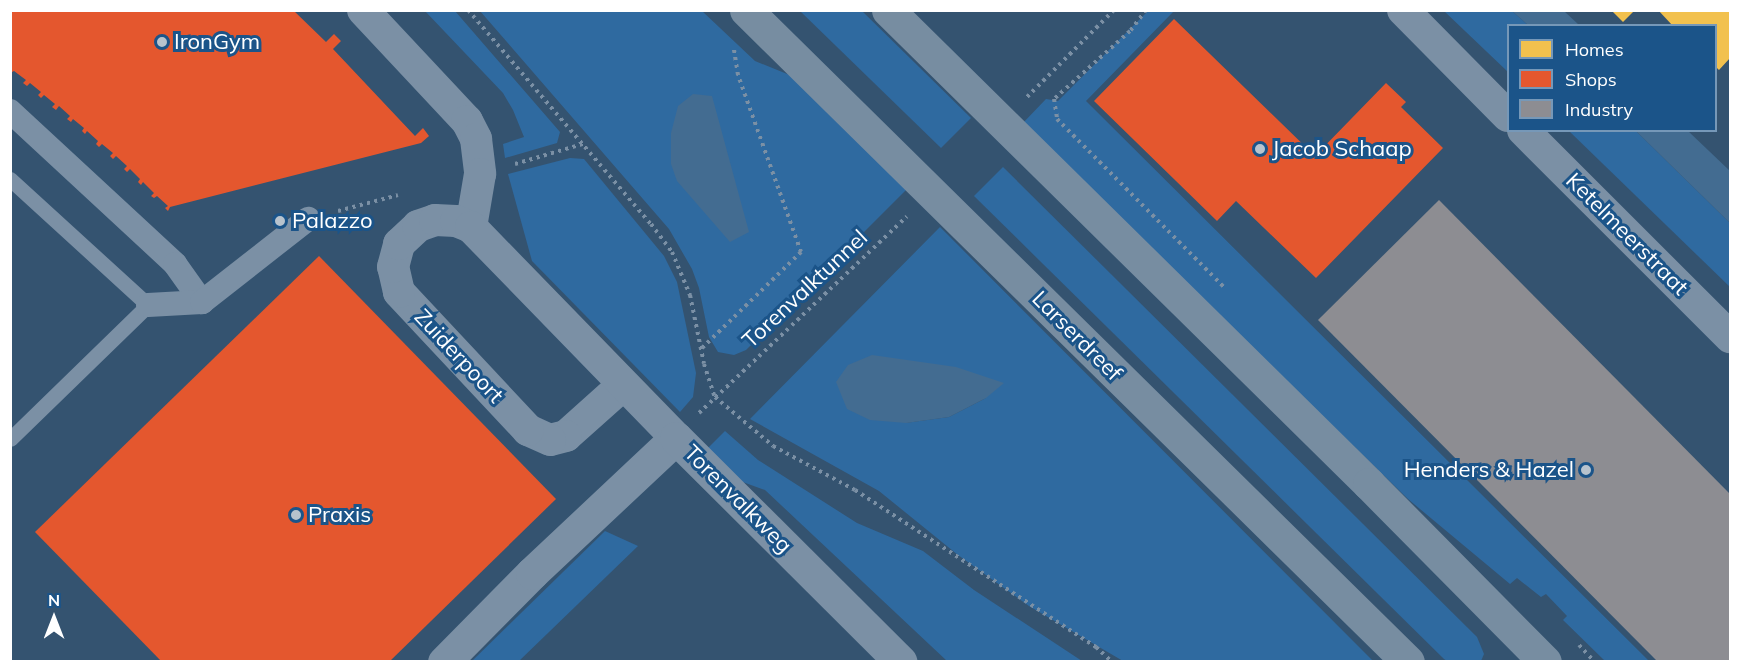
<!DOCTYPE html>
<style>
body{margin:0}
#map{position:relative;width:1741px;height:672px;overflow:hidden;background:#345370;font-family:Mulish,sans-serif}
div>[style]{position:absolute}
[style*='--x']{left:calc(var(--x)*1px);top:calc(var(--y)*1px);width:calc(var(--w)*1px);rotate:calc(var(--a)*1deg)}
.green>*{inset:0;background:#2f6aa0}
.water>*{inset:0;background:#436c91}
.homes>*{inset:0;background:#f2c14e}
.shops>*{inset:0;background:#e4572e}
.industry>*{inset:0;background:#8d8d92}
.path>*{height:4px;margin-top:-2px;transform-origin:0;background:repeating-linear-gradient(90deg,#7b90a5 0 3px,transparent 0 7.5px)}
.service>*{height:15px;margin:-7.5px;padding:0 7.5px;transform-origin:7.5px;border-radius:7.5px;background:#7b90a5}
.pedestrian>*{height:24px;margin:-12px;padding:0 12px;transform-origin:12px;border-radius:12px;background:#7b90a5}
.minor>*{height:32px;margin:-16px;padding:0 16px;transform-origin:16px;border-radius:16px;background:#7b90a5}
.tertiary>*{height:33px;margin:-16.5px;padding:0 16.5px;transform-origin:16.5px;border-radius:16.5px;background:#7b90a5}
.secondary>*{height:33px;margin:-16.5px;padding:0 16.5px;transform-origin:16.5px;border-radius:16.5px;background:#778da1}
.dots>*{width:16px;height:16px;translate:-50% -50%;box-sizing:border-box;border:3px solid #1b5489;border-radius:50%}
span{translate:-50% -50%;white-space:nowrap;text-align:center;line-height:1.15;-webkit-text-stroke:6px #1b5489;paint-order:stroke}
.poi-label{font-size:22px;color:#fff}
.left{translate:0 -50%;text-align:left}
.right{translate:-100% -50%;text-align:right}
.street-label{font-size:22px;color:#fff}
.frame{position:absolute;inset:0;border:12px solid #fff;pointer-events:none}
.legend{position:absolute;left:1507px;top:24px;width:210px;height:108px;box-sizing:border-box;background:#1b5489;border:2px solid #7698b8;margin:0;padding:8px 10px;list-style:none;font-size:18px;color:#fff}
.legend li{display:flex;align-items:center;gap:12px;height:30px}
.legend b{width:30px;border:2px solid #7698b8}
.north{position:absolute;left:24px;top:588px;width:60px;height:60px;-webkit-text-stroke:4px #1b5489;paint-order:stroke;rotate:0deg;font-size:16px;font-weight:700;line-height:24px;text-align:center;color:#fff}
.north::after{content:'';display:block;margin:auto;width:21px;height:27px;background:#fff;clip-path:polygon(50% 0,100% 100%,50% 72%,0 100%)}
</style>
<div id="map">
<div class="green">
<i style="clip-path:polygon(425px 11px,455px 11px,560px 132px,557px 143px,505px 158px,503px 144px,524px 137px,513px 110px,503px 93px)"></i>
<i style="clip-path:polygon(480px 11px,702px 11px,755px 61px,792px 76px,909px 187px,746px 350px,734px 355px,718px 352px,709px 337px,699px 288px,692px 269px,669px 229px)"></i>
<i style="clip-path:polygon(800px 11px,862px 11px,971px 118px,941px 148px)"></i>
<i style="clip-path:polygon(1148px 11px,1174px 11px,1086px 101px,1649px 661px,1605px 661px,1563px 620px,1567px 616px,1546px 594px,1541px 597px,1517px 578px,1510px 584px,1408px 499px,1022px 124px,1046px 99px,1058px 101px)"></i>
<i style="clip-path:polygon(1444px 11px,1512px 11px,1528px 25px,1508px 26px,1508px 72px)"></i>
<i style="clip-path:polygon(1569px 131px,1636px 131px,1730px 223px,1730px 287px)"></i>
<i style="clip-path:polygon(570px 158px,584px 159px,664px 256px,677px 282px,696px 373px,693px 397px,680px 412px,532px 261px,508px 174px)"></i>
<i style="clip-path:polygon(1003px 167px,1477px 637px,1484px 654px,1481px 661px,1447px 661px,1444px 659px,974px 196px)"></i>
<i style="clip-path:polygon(evenodd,940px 227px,1373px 661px,1123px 661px,1029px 606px,958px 555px,879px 491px,750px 419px,940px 227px,986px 398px,949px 417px,905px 423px,986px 398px)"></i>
<i style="clip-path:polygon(725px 431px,758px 460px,857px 523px,923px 551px,974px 590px,1082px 661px,947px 661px,765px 490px,740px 481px,708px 448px)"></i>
<i style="clip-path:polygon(605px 531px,638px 546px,519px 661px,472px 661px)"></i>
</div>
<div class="water">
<i style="clip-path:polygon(1512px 11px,1564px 11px,1579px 25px,1528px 25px)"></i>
<i style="clip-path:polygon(693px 94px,712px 96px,749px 232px,730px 242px,677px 181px,671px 164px,671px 133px,678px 106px)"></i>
<i style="clip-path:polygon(1636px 131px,1688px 131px,1730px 171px,1730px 223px)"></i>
<i style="clip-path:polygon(872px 355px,956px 367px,1004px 383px,986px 398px,949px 417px,906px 423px,870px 420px,847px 409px,836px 382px,848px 365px)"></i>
</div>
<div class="homes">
<i style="clip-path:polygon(1611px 10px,1635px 10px,1623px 22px)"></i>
<i style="clip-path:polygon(1658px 10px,1730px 10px,1730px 58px,1719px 70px,1716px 67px,1716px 26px,1673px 26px)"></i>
</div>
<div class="shops">
<i style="clip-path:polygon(10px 10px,293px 10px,326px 42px,334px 34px,341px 41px,333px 49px,415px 136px,423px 128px,429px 136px,421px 143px,170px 207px,168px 211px,165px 208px,168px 206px,157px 196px,154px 198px,151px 196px,154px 193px,143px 182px,141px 185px,138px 182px,140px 179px,130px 169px,127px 172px,124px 169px,127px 166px,116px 156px,113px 159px,110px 156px,113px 153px,102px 144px,99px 147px,96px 144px,98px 141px,87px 131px,85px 134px,82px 131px,84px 128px,73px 119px,71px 122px,67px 119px,70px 116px,59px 106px,56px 110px,52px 107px,55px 104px,44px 95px,41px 98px,38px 95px,41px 92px,30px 83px,27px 86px,23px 83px,26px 80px,14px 71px,10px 73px)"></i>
<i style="clip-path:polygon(1174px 19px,1315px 156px,1386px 83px,1406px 102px,1401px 107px,1443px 148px,1316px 278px,1236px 201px,1217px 221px,1094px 101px)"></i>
<i style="clip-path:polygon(319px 256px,556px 499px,389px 662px,162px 662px,35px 532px)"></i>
</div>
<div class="industry">
<i style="clip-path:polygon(1439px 200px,1730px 494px,1730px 662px,1658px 662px,1318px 320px)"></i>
</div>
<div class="path">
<i style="--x:468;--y:10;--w:282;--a:49.5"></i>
<i style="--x:651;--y:224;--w:35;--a:53"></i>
<i style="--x:672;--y:252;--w:47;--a:67.3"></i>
<i style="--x:690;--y:295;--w:70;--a:78.5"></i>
<i style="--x:704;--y:364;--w:35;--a:72"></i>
<i style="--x:1146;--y:10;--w:26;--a:127"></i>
<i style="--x:1130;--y:31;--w:102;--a:138.2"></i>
<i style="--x:1054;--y:99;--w:20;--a:81"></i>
<i style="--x:1057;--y:119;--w:238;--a:45.2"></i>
<i style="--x:1027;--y:97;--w:123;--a:-45"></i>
<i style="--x:515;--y:164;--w:71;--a:-16.4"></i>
<i style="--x:338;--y:211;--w:62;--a:-14.9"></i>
<i style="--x:702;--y:348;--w:138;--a:-44.1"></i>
<i style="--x:801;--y:252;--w:188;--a:-109.6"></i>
<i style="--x:738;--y:75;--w:26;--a:-99"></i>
<i style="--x:715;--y:397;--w:76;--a:40.2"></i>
<i style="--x:773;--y:446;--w:93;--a:28.2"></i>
<i style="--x:855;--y:490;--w:288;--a:33.1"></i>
<i style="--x:1096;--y:647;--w:22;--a:43"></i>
<i style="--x:699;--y:413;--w:286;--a:-43.4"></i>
<i style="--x:1579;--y:645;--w:23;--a:47"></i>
</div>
<div class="service">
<i style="--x:10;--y:179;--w:187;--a:42.4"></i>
<i style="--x:148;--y:305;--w:192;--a:135.8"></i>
</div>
<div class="pedestrian">
<i style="--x:10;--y:111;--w:225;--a:42.8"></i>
<i style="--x:175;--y:264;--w:47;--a:54.6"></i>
<i style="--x:148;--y:305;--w:54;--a:-3.2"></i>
<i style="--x:202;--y:302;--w:135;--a:-38.1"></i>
</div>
<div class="minor">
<i style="--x:363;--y:10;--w:152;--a:46.9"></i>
<i style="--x:467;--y:121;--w:20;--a:63"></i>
<i style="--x:476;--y:139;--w:35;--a:83"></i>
<i style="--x:480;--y:174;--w:54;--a:99.6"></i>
<i style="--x:1403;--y:10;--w:149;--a:45.3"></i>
<i style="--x:1523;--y:130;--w:293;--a:45"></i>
<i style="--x:623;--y:385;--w:76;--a:138.2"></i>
<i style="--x:566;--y:436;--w:16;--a:166"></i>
<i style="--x:550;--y:440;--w:24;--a:-156"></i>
<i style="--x:528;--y:430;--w:189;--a:-133.1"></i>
<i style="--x:399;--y:292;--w:26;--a:-103"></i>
<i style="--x:393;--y:267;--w:24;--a:-75"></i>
<i style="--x:399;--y:244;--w:26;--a:-43"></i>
<i style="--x:418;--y:226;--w:18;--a:-19"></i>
<i style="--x:435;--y:220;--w:21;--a:3"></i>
<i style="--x:456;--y:221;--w:16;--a:22"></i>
<i style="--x:471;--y:227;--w:294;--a:45.8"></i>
</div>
<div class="tertiary">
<i style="--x:444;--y:662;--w:125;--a:-45.3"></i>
<i style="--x:532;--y:573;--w:197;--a:-43.2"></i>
<i style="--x:676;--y:438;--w:317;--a:44.9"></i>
</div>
<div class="secondary">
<i style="--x:746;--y:10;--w:929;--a:44.56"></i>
<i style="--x:888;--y:10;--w:675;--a:44.58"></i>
<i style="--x:1369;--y:484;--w:250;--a:45.3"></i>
</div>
<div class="dots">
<i style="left:162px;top:42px;background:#b8c3cd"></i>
<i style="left:1260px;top:149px;background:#b8c3cd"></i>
<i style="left:280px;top:221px;background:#b8c3cd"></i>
<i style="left:1586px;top:470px;background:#b8c3cd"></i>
<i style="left:296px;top:515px;background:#b8c3cd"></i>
</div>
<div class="poi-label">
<span class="left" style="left:174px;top:42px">IronGym</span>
<span class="left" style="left:1272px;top:149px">Jacob Schaap</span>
<span class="left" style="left:292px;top:221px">Palazzo</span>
<span class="right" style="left:1574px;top:470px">Henders &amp; Hazel</span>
<span class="left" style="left:308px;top:515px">Praxis</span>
</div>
<div class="street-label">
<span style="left:1627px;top:234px;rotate:45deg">Ketelmeerstraat</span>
<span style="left:805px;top:289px;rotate:-43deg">Torenvalktunnel</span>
<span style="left:1077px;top:336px;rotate:45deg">Larserdreef</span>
<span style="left:459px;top:356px;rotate:47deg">Zuiderpoort</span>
<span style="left:738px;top:499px;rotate:45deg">Torenvalkweg</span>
</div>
<div class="frame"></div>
<ul class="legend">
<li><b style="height:16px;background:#f2c14e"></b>Homes</li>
<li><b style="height:16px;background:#e4572e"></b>Shops</li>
<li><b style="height:16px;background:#8d8d92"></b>Industry</li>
</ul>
<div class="north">N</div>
</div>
